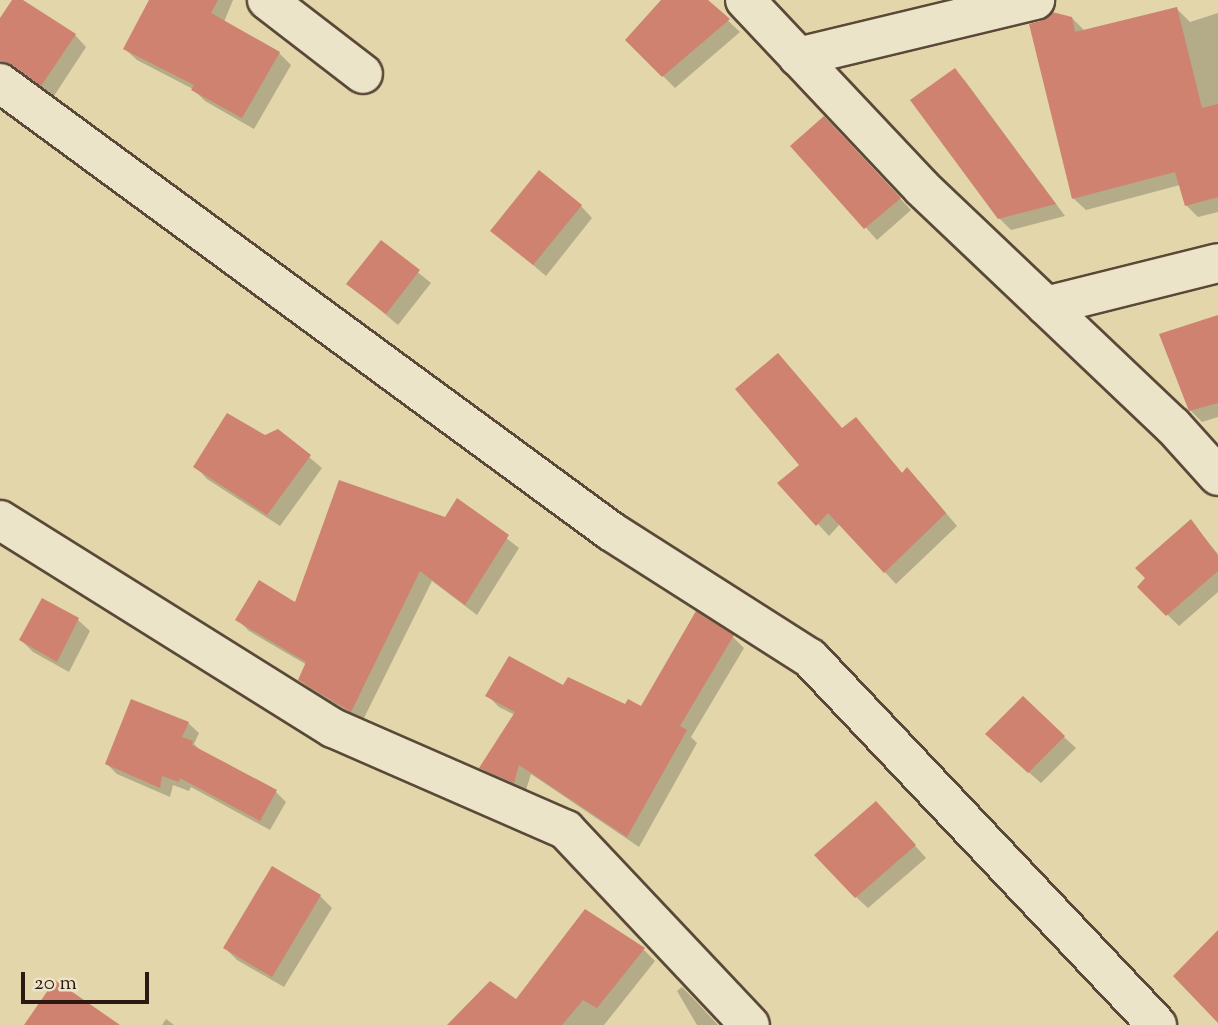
<!DOCTYPE html>
<style>
body{margin:0}
#map{position:relative;width:1218px;height:1025px;overflow:hidden;background:#e2d6aa;font-family:"Sorts Mill Goudy",serif}
div>[style]{position:absolute}
[style*='--x']{left:calc(var(--x)*1px);top:calc(var(--y)*1px);width:calc(var(--w)*1px);rotate:calc(var(--a)*1deg)}
.shadow>*{inset:0;background:#0003}
.building>*{inset:0;background:#ce826f}
.roads{filter:drop-shadow(2px 0 #5a4938) drop-shadow(-2px 0 #5a4938) drop-shadow(0 2px #5a4938) drop-shadow(0 -2px #5a4938)}
.minor>*{height:38px;margin:-19px;padding:0 19px;transform-origin:19px;border-radius:19px;background:#ece4c8}
span{translate:-50% -50%;white-space:nowrap;text-align:center;line-height:1.15;-webkit-text-stroke:5px #ece4c8;paint-order:stroke}
.scale{position:absolute;left:21px;top:972px;width:128px;height:32px;box-sizing:border-box;border:4px solid #2c1a12;border-top:0;padding-left:9px;font-size:21px;line-height:24px;white-space:nowrap;color:#2c1a12;-webkit-text-stroke:5px #ece4c8;paint-order:stroke}
</style>
<div id="map">
<div class="shadow">
<i style="clip-path:polygon(14px 0,20px 0,75px 35px,86px 47px,54px 96px,0 63px,0 21px)"></i>
<i style="clip-path:polygon(151px 0,233px 0,224px 22px,279px 53px,291px 65px,254px 129px,205px 101px,193px 89px,137px 60px,125px 49px)"></i>
<i style="clip-path:polygon(664px 0,706px 0,740px 32px,675px 88px,627px 40px)"></i>
<i style="clip-path:polygon(1177px 9px,1190px 22px,1218px 13px,1218px 212px,1198px 217px,1186px 205px,1180px 185px,1086px 210px,1074px 199px,1031px 25px,1072px 18px,1085px 31px)"></i>
<i style="clip-path:polygon(955px 70px,966px 82px,1065px 216px,1011px 230px,999px 218px)"></i>
<i style="clip-path:polygon(836px 130px,911px 210px,877px 240px,793px 146px)"></i>
<i style="clip-path:polygon(581px 206px,592px 218px,546px 276px,493px 231px)"></i>
<i style="clip-path:polygon(381px 242px,431px 283px,398px 325px,349px 284px)"></i>
<i style="clip-path:polygon(1218px 316px,1218px 417px,1202px 422px,1188px 408px)"></i>
<i style="clip-path:polygon(778px 355px,843px 430px,856px 419px,903px 474px,919px 481px,957px 526px,896px 584px,840px 524px,829px 536px,780px 483px,801px 465px)"></i>
<i style="clip-path:polygon(278px 431px,322px 468px,280px 526px,207px 479px,196px 467px)"></i>
<i style="clip-path:polygon(458px 501px,519px 548px,477px 615px,432px 581px,362px 722px,312px 691px,300px 680px,307px 665px,249px 631px,237px 619px,296px 605px,446px 519px)"></i>
<i style="clip-path:polygon(1191px 521px,1218px 554px,1218px 592px,1179px 626px,1139px 587px)"></i>
<i style="clip-path:polygon(43px 600px,78px 620px,90px 631px,69px 672px,33px 652px,21px 640px)"></i>
<i style="clip-path:polygon(733px 637px,744px 648px,691px 737px,697px 743px,639px 847px,531px 774px,525px 793px,493px 779px,482px 768px,515px 715px,499px 707px,487px 695px,564px 687px,642px 709px)"></i>
<i style="clip-path:polygon(188px 723px,199px 733px,194px 744px,202px 752px,276px 792px,286px 802px,270px 830px,191px 787px,189px 791px,173px 785px,170px 797px,117px 774px,107px 764px)"></i>
<i style="clip-path:polygon(1064px 737px,1076px 748px,1041px 783px,999px 746px)"></i>
<i style="clip-path:polygon(888px 815px,926px 858px,868px 908px,856px 897px)"></i>
<i style="clip-path:polygon(320px 896px,332px 908px,284px 987px,237px 960px,225px 948px)"></i>
<i style="clip-path:polygon(644px 950px,655px 961px,604px 1025px,450px 1025px)"></i>
<i style="clip-path:polygon(682px 987px,693px 998px,718px 1025px,697px 1025px,677px 991px)"></i>
<i style="clip-path:polygon(166px 1019px,174px 1025px,162px 1025px)"></i>
</div>
<div class="building">
<i style="clip-path:polygon(12px 0,23px 0,76px 34px,41px 86px,13px 65px,0 60px,0 18px)"></i>
<i style="clip-path:polygon(149px 0,218px 0,211px 13px,280px 52px,242px 118px,191px 90px,194px 85px,123px 49px)"></i>
<i style="clip-path:polygon(661px 0,708px 0,730px 19px,662px 77px,625px 40px)"></i>
<i style="clip-path:polygon(1177px 7px,1202px 108px,1218px 104px,1218px 197px,1185px 206px,1175px 172px,1072px 199px,1029px 24px,1041px 21px,1052px 12px,1072px 17px,1075px 32px)"></i>
<i style="clip-path:polygon(955px 68px,1056px 204px,998px 219px,910px 100px)"></i>
<i style="clip-path:polygon(824px 116px,901px 198px,864px 229px,790px 146px)"></i>
<i style="clip-path:polygon(539px 170px,582px 205px,533px 265px,490px 231px)"></i>
<i style="clip-path:polygon(381px 240px,420px 270px,386px 314px,346px 284px)"></i>
<i style="clip-path:polygon(1218px 315px,1218px 403px,1189px 411px,1159px 334px)"></i>
<i style="clip-path:polygon(778px 353px,842px 428px,856px 417px,902px 473px,907px 467px,946px 513px,884px 573px,828px 513px,816px 526px,777px 483px,799px 465px,735px 389px)"></i>
<i style="clip-path:polygon(227px 413px,265px 435px,278px 429px,311px 455px,267px 515px,193px 467px)"></i>
<i style="clip-path:polygon(339px 480px,445px 517px,457px 498px,509px 535px,465px 605px,420px 571px,351px 712px,298px 680px,306px 662px,235px 620px,259px 580px,295px 602px)"></i>
<i style="clip-path:polygon(1191px 519px,1218px 556px,1218px 571px,1166px 616px,1137px 587px,1145px 578px,1135px 568px)"></i>
<i style="clip-path:polygon(42px 598px,79px 618px,57px 662px,19px 640px)"></i>
<i style="clip-path:polygon(696px 611px,734px 635px,680px 726px,687px 730px,627px 837px,519px 765px,514px 783px,479px 768px,515px 712px,485px 696px,509px 656px,563px 685px,568px 677px,625px 704px,628px 699px,641px 706px)"></i>
<i style="clip-path:polygon(1023px 696px,1065px 736px,1028px 773px,985px 734px)"></i>
<i style="clip-path:polygon(131px 699px,189px 722px,182px 737px,193px 741px,192px 745px,277px 790px,260px 821px,180px 778px,179px 782px,162px 776px,160px 788px,105px 764px)"></i>
<i style="clip-path:polygon(876px 801px,916px 845px,855px 898px,814px 855px)"></i>
<i style="clip-path:polygon(272px 866px,321px 895px,272px 977px,223px 948px)"></i>
<i style="clip-path:polygon(585px 909px,645px 948px,597px 1008px,583px 1000px,562px 1025px,447px 1025px,490px 981px,516px 999px)"></i>
<i style="clip-path:polygon(1218px 930px,1218px 1023px,1173px 976px)"></i>
<i style="clip-path:polygon(55px 980px,120px 1025px,24px 1025px)"></i>
</div>
<div class="roads">
<div class="minor">
<i style="--x:267;--y:0;--w:121;--a:37.6"></i>
<i style="--x:745;--y:0;--w:258;--a:46.7"></i>
<i style="--x:922;--y:188;--w:346;--a:43.5"></i>
<i style="--x:1173;--y:426;--w:67;--a:48"></i>
<i style="--x:798;--y:57;--w:244;--a:-13.5"></i>
<i style="--x:0;--y:83;--w:759;--a:36.27"></i>
<i style="--x:612;--y:532;--w:235;--a:32.5"></i>
<i style="--x:810;--y:658;--w:505;--a:46.6"></i>
<i style="--x:1046;--y:306;--w:177;--a:-14"></i>
<i style="--x:0;--y:520;--w:393;--a:32"></i>
<i style="--x:333;--y:728;--w:254;--a:23.6"></i>
<i style="--x:566;--y:830;--w:268;--a:46.7"></i>
</div>
</div>
<div class="scale">20 m</div>
</div>
